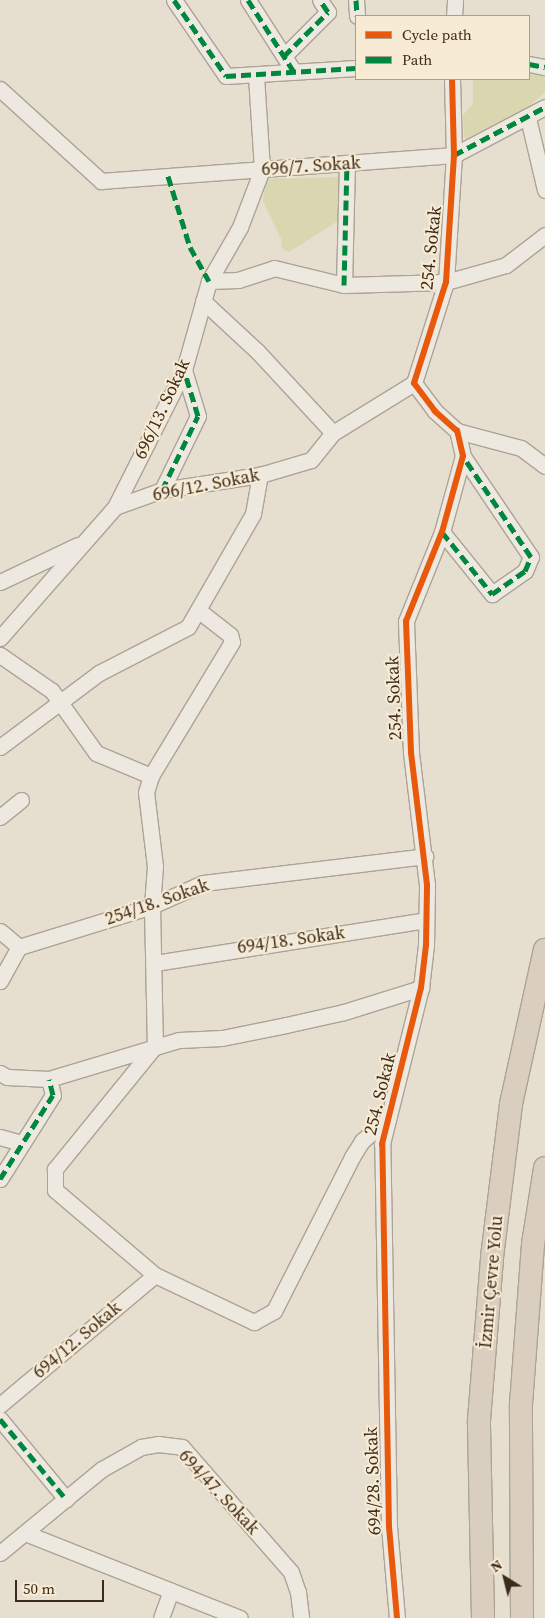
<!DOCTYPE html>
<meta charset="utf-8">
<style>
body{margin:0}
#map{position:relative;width:545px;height:1618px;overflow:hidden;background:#e6dece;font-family:"Source Serif 4",serif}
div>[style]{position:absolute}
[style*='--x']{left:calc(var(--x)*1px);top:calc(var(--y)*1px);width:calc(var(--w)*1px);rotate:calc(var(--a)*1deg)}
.green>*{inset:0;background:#d8d7af}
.roads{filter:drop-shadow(1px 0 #aca396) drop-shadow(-1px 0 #aca396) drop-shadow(0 1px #aca396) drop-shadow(0 -1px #aca396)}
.minor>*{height:15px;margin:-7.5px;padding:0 7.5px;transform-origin:7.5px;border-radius:7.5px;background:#eee9e0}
.highway>*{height:22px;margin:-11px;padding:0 11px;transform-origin:11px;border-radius:11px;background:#dacebe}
.quiet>*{height:5px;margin-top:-2.5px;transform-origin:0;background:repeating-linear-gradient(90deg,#00873e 0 10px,transparent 0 15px)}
.cycleway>*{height:6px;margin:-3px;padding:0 3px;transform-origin:3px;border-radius:3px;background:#e8590c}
span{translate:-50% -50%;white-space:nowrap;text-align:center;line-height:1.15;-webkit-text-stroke:4px #f8ebd3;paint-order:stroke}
.street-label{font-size:18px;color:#3c2a1d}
.legend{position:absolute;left:355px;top:15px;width:175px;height:65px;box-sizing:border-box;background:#f8ebd3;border:1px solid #ad9e8a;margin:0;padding:6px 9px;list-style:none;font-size:15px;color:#3c2a1d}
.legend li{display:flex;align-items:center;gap:10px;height:25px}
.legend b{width:25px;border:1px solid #ad9e8a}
.north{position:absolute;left:480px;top:1553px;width:50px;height:50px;-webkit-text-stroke:4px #f8ebd3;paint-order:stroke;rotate:324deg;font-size:14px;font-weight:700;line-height:20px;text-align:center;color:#3c2a1d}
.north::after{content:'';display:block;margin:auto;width:18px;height:22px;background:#3c2a1d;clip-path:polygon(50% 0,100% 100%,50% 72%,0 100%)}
.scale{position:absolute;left:15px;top:1580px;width:89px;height:22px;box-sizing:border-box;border:2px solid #3c2a1d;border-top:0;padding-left:6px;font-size:15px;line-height:18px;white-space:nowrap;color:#3c2a1d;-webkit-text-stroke:4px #f8ebd3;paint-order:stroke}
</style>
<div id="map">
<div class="green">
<i style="clip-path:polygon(529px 68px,545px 70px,545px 92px,524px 111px,465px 139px,462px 116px,473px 104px,473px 79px,529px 79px)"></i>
<i style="clip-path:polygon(339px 177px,341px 219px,289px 252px,281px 248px,282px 241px,263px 201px,266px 179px)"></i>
</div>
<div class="roads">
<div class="minor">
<i style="--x:174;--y:0;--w:92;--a:55.6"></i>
<i style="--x:226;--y:76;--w:130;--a:-3.5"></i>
<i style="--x:248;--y:0;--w:85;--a:57.4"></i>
<i style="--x:356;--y:0;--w:16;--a:86"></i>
<i style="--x:454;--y:16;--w:16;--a:-86"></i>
<i style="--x:284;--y:56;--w:62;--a:-45"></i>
<i style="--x:328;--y:12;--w:14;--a:-124"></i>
<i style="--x:529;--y:64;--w:16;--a:11"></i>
<i style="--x:0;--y:89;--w:137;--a:42.3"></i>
<i style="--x:101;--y:181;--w:354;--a:-4.2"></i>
<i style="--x:454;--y:155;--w:103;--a:-27.8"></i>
<i style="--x:528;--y:118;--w:74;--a:76.7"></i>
<i style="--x:209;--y:281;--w:62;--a:-60.1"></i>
<i style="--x:240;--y:227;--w:62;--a:-69.2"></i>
<i style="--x:262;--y:169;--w:94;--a:-93.7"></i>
<i style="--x:344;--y:285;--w:122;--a:-88.6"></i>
<i style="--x:203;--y:301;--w:75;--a:42.8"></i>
<i style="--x:258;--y:352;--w:110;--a:47.2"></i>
<i style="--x:457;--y:431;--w:66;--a:14.9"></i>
<i style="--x:521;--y:448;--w:30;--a:37"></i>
<i style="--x:162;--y:490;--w:82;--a:-64.1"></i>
<i style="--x:198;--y:416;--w:48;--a:-106.9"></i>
<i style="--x:115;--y:507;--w:153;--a:-63.3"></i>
<i style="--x:184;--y:370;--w:92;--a:-74.3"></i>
<i style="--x:209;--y:281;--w:29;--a:-2"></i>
<i style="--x:238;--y:280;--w:38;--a:-18"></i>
<i style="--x:274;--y:268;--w:72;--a:13.7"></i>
<i style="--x:344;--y:285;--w:102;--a:-1.7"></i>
<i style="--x:446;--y:282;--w:62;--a:-15.8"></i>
<i style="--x:506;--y:265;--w:49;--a:-37.6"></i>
<i style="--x:442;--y:532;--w:80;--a:51.1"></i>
<i style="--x:492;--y:594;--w:40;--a:-34.9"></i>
<i style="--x:525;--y:571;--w:15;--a:-67"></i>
<i style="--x:531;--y:557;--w:122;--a:-124"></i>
<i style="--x:0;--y:582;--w:86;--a:-25.4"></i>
<i style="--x:198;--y:610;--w:41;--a:38"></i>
<i style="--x:230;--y:635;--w:7;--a:74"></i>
<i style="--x:232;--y:642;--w:157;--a:121.2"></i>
<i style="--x:151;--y:776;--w:17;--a:107"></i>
<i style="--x:146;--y:792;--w:75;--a:83.1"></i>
<i style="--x:155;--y:866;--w:40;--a:94.3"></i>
<i style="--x:152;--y:906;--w:140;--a:88.8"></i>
<i style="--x:155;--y:1046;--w:159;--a:129.1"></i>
<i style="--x:55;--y:1169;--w:21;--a:90"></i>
<i style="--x:55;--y:1190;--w:131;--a:40.4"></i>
<i style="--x:155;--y:1275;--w:110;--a:25.4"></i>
<i style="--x:254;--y:1322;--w:23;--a:-29"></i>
<i style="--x:274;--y:1311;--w:173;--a:-63.1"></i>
<i style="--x:352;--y:1157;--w:19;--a:-58"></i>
<i style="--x:362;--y:1141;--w:35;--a:-41"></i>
<i style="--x:0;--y:638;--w:174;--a:-48.7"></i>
<i style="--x:115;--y:507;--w:50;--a:-19.9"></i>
<i style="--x:162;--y:490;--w:99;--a:-8.7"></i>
<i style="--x:260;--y:475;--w:53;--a:-16.4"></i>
<i style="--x:311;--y:460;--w:35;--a:-51"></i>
<i style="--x:333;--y:433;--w:95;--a:-31.7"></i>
<i style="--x:0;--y:655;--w:63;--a:34.7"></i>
<i style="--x:52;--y:691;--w:76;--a:54.6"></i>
<i style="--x:96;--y:753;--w:60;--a:22.7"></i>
<i style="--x:0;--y:747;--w:124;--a:-36.8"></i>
<i style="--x:99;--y:673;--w:100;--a:-27.3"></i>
<i style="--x:188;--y:627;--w:130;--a:-60.1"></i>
<i style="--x:253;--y:514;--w:40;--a:-80"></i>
<i style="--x:0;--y:817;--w:27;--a:-39"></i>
<i style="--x:0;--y:931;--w:25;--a:40"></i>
<i style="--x:155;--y:963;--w:274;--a:-9"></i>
<i style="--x:0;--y:981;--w:39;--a:-61"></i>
<i style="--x:19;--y:947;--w:139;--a:-17.1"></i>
<i style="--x:152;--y:906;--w:56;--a:-24.3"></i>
<i style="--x:203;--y:883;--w:224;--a:-6.9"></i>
<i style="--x:0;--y:1073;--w:8;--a:30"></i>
<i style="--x:7;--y:1077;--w:42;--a:2.7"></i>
<i style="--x:49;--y:1079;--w:136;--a:-16.7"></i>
<i style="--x:179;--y:1040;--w:43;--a:-2.7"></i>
<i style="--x:222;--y:1038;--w:65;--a:-11.5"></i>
<i style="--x:286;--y:1025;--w:59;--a:-12.6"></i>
<i style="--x:344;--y:1012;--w:81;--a:-17.3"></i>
<i style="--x:0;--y:1137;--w:22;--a:16"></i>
<i style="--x:0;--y:1179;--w:99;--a:-57.8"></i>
<i style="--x:53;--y:1095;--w:16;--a:-104"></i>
<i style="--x:0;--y:1405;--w:202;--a:-40"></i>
<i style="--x:0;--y:1419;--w:104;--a:50.5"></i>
<i style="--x:25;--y:1533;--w:231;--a:21.6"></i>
<i style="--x:0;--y:1553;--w:132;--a:-39.5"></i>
<i style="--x:102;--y:1469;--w:45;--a:-29.4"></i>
<i style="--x:141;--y:1447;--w:17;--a:-10"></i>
<i style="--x:158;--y:1444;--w:24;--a:7"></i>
<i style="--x:182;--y:1447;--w:166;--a:48.9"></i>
<i style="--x:291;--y:1572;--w:21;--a:71"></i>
<i style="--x:298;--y:1592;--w:26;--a:83"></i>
<i style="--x:161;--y:1618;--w:29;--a:-70"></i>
<i style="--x:397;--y:1618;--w:91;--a:-95"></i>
<i style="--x:389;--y:1527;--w:383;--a:-91"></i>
<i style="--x:382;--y:1144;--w:161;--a:-76"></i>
<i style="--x:421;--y:988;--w:43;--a:-83.4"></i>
<i style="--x:426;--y:945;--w:60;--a:-89"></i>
<i style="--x:427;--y:885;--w:134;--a:-96.9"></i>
<i style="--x:411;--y:752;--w:131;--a:-92.2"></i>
<i style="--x:406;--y:621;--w:96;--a:-68"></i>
<i style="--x:442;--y:532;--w:79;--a:-74.6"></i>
<i style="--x:463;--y:456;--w:26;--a:-103"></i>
<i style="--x:457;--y:431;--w:30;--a:-138"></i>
<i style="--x:435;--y:411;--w:35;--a:-127"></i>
<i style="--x:414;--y:383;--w:106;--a:-72.4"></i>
<i style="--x:446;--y:282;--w:127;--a:-86.4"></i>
<i style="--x:454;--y:155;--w:76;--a:-91.5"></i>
</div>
<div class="highway">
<i style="--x:483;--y:1618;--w:198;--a:-91.2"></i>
<i style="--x:479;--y:1420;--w:164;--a:-85.4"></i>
<i style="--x:492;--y:1257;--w:154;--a:-82.9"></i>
<i style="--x:511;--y:1104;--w:158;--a:-77.6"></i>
<i style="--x:522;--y:1618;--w:214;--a:-90.3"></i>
<i style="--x:521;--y:1404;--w:160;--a:-85.7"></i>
<i style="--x:533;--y:1244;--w:77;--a:-81"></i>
</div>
</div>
<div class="quiet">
<i style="--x:174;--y:0;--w:92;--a:55.6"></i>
<i style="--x:226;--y:76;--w:130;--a:-3.5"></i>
<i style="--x:248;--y:0;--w:85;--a:57.4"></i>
<i style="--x:356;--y:0;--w:16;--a:86"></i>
<i style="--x:284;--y:56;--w:62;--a:-45"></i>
<i style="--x:328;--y:12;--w:14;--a:-124"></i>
<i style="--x:529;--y:64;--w:16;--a:11"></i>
<i style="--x:454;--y:155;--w:103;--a:-27.8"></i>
<i style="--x:168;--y:176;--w:74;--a:72.8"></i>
<i style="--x:190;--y:247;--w:39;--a:61"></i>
<i style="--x:344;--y:285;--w:122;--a:-88.6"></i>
<i style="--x:162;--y:490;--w:82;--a:-64.1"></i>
<i style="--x:198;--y:416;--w:48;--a:-106.9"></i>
<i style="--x:442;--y:532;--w:80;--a:51.1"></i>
<i style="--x:492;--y:594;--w:40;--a:-34.9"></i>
<i style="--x:525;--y:571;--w:15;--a:-67"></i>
<i style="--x:531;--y:557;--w:122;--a:-124"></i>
<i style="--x:0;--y:1179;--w:99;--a:-57.8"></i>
<i style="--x:53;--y:1095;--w:16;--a:-104"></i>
<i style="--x:0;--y:1419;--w:104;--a:50.5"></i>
</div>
<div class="cycleway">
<i style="--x:397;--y:1618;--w:91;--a:-95"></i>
<i style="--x:389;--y:1527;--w:383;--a:-91"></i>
<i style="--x:382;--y:1144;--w:161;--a:-76"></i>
<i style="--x:421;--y:988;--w:43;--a:-83.4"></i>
<i style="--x:426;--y:945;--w:60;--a:-89"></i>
<i style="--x:427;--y:885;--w:134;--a:-96.9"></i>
<i style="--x:411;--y:752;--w:131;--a:-92.2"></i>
<i style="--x:406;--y:621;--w:96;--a:-68"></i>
<i style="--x:442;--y:532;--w:79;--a:-74.6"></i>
<i style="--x:463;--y:456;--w:26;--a:-103"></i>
<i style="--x:457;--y:431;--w:30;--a:-138"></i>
<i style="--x:435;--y:411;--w:35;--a:-127"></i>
<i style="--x:414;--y:383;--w:106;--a:-72.4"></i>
<i style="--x:446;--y:282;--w:127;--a:-86.4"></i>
<i style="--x:454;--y:155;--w:76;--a:-91.5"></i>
</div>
<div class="street-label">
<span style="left:311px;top:166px;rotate:-4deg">696/7. Sokak</span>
<span style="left:431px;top:248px;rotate:-84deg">254. Sokak</span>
<span style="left:162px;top:409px;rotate:-65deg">696/13. Sokak</span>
<span style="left:206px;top:485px;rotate:-11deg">696/12. Sokak</span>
<span style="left:394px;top:698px;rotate:-92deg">254. Sokak</span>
<span style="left:157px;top:902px;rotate:-19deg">254/18. Sokak</span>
<span style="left:291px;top:940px;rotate:-8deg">694/18. Sokak</span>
<span style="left:380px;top:1094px;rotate:-76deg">254. Sokak</span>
<span style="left:491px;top:1282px;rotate:-85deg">İzmir Çevre Yolu</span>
<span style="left:77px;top:1340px;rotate:-40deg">694/12. Sokak</span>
<span style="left:373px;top:1481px;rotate:-92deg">694/28. Sokak</span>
<span style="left:219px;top:1492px;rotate:47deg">694/47. Sokak</span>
</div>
<ul class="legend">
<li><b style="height:6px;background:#e8590c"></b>Cycle path</li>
<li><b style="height:6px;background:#00873e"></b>Path</li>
</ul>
<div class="north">N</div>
<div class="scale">50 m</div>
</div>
